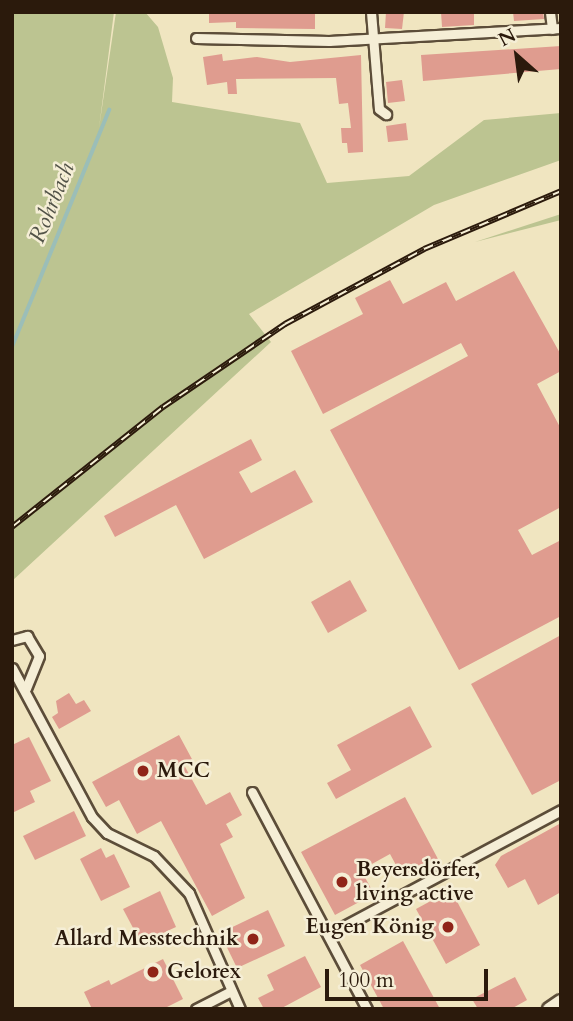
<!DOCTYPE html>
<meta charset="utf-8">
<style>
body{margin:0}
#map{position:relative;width:573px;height:1021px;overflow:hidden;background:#f0e5c0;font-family:Cardo,serif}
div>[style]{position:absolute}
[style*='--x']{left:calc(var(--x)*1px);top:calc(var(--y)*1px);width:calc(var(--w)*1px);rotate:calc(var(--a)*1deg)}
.green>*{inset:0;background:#bcc491}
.stream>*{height:3.5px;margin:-1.75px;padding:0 1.75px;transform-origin:1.75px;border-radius:1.75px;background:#9bbeb8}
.building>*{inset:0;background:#df9c8f}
.roads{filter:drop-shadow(2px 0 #5c4d39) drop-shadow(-2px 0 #5c4d39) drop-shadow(0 2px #5c4d39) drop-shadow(0 -2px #5c4d39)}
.street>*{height:9px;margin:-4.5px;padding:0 4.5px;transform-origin:4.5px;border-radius:4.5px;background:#f5eed6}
.secondary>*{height:12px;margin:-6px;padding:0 6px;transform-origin:6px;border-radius:6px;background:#f5eed6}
.rail>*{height:6px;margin-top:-3px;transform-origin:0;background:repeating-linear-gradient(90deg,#f5eed6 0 10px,#2b1a0c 0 20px);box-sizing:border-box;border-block:2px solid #2b1a0c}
.dots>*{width:19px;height:19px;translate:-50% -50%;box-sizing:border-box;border:4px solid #f5eed6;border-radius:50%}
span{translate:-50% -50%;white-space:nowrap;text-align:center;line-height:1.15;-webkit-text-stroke:5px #f5eed6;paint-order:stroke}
.poi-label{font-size:21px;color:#2b1a0c;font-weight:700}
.left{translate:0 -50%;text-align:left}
.right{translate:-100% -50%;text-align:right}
.water-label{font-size:23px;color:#525348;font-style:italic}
.frame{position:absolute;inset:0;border:14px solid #2b1a0c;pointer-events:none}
.north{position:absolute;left:482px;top:21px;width:70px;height:70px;-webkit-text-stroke:5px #f5eed6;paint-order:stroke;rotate:332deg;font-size:19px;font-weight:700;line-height:28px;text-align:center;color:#2b1a0c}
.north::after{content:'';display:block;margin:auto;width:24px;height:32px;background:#2b1a0c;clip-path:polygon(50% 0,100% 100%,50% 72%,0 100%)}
.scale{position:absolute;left:325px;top:969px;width:163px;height:32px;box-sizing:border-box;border:4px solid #2b1a0c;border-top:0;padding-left:9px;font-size:21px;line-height:24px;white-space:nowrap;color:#2b1a0c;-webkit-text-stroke:5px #f5eed6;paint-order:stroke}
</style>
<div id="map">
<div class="green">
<i style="clip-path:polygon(12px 12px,114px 12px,99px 128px,116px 12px,145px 12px,158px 27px,173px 78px,172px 102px,300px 123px,327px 183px,409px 176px,484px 120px,561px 113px,561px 160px,434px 205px,249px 314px,271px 342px,12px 581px)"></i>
<i style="clip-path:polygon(561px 214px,561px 220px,475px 242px)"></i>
</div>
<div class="stream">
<i style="--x:12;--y:347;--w:256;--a:-67.7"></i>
</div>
<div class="building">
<i style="clip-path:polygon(209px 12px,315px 12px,315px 29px,236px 28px,236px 22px,209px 23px)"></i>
<i style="clip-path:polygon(386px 12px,404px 12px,402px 29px,385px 28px)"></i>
<i style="clip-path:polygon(441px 12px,474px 12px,474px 25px,442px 27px)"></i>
<i style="clip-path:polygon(513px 12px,543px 12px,544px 19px,514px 21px)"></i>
<i style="clip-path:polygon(561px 46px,561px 69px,423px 81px,421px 55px)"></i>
<i style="clip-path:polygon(222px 54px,223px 61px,257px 57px,290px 62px,361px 55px,363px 152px,348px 153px,347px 143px,342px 143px,341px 128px,351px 128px,348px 103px,339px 104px,336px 78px,236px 79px,237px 94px,228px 94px,227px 82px,207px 85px,203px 57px)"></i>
<i style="clip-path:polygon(402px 80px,405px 101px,388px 103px,386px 82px)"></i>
<i style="clip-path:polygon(406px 123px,408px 140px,388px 142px,386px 126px)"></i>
<i style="clip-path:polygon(514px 271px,561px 355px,561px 371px,537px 384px,561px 429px,561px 507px,518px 530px,532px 555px,561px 540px,561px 616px,459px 670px,330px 430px,468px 356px,461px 343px,323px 414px,291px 351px,363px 314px,355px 298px,390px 280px,403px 304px,446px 282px,456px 301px)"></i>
<i style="clip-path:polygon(251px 439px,262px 460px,239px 472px,251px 493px,295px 470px,313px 502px,204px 559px,176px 505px,115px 537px,104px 516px)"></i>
<i style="clip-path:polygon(350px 580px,367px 611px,328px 633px,311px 602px)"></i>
<i style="clip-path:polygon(561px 635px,561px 780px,532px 795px,471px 684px)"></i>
<i style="clip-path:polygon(69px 693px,76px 704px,84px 700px,91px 711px,59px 729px,52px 717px,58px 713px,56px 701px)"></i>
<i style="clip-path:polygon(410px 706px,432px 747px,336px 799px,327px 783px,351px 770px,337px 745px)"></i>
<i style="clip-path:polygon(179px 735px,193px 761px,184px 765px,206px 805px,230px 792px,242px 815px,226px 824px,233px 837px,220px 844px,245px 898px,212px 916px,161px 821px,137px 834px,119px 800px,106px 807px,92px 782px)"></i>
<i style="clip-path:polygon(29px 737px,51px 781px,30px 791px,35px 802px,12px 813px,12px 745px)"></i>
<i style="clip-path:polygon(405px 797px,438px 859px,403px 878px,390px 854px,361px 870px,374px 894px,335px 915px,301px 852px)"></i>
<i style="clip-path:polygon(74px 811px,86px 836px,35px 860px,23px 836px)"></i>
<i style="clip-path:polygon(561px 823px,561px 892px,538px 905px,525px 879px,508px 888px,495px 865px,501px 856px)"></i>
<i style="clip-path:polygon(101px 848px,106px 858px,114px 854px,130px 887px,101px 901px,80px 859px)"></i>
<i style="clip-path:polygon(451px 890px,480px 945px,446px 964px,416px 909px)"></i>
<i style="clip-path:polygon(160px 891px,176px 927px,141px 943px,123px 909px)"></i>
<i style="clip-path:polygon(268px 910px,285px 946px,237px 968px,220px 933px)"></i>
<i style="clip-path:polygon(403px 941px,440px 1009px,384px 1009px,360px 965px)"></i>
<i style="clip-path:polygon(305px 956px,321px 987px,280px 1009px,264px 1009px,258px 998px,274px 990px,267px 975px)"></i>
<i style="clip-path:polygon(163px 959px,183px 999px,163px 1009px,92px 1009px,84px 992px,109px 980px,111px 985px)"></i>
<i style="clip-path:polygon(515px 977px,527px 1000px,511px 1009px,478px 1009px,472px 999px)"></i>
</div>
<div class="roads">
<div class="street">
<i style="--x:371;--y:12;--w:97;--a:85.3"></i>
<i style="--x:379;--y:109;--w:9;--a:36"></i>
<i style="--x:550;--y:12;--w:17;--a:83"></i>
<i style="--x:196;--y:38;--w:133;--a:1.3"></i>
<i style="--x:329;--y:41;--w:232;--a:-3.2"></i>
<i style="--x:12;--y:640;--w:16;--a:-15"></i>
<i style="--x:27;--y:636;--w:23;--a:59"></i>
<i style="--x:39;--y:656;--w:35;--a:112"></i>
<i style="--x:12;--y:668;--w:169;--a:61.8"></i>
<i style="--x:92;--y:817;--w:22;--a:47"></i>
<i style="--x:107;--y:833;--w:52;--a:26.1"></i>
<i style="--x:154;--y:856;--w:51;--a:46.6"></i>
<i style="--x:189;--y:893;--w:127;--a:66.3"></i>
<i style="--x:252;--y:792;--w:246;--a:62.1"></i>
<i style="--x:329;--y:934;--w:263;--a:-28.1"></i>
<i style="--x:196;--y:1009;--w:39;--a:-27"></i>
</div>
<div class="secondary">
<i style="--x:549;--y:1009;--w:14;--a:-34"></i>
</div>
</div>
<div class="rail">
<i style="--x:12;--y:527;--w:193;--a:-38.5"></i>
<i style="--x:163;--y:407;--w:148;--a:-34.2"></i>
<i style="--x:285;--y:324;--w:158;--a:-28.3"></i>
<i style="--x:424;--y:249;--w:149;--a:-22.9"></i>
</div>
<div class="dots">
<i style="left:143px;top:771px;background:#8f2418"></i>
<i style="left:342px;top:882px;background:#8f2418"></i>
<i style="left:448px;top:927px;background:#8f2418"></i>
<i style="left:253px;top:939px;background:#8f2418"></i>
<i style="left:153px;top:972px;background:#8f2418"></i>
</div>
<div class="poi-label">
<span class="left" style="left:157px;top:771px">MCC</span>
<span class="left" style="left:356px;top:882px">Beyersdörfer,<br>living active</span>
<span class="right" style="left:434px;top:927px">Eugen König</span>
<span class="right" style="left:239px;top:939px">Allard Messtechnik</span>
<span class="left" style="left:167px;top:972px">Gelorex</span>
</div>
<div class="water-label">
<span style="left:52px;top:203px;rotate:-68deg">Rohrbach</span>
</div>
<div class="frame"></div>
<div class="north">N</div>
<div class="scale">100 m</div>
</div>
